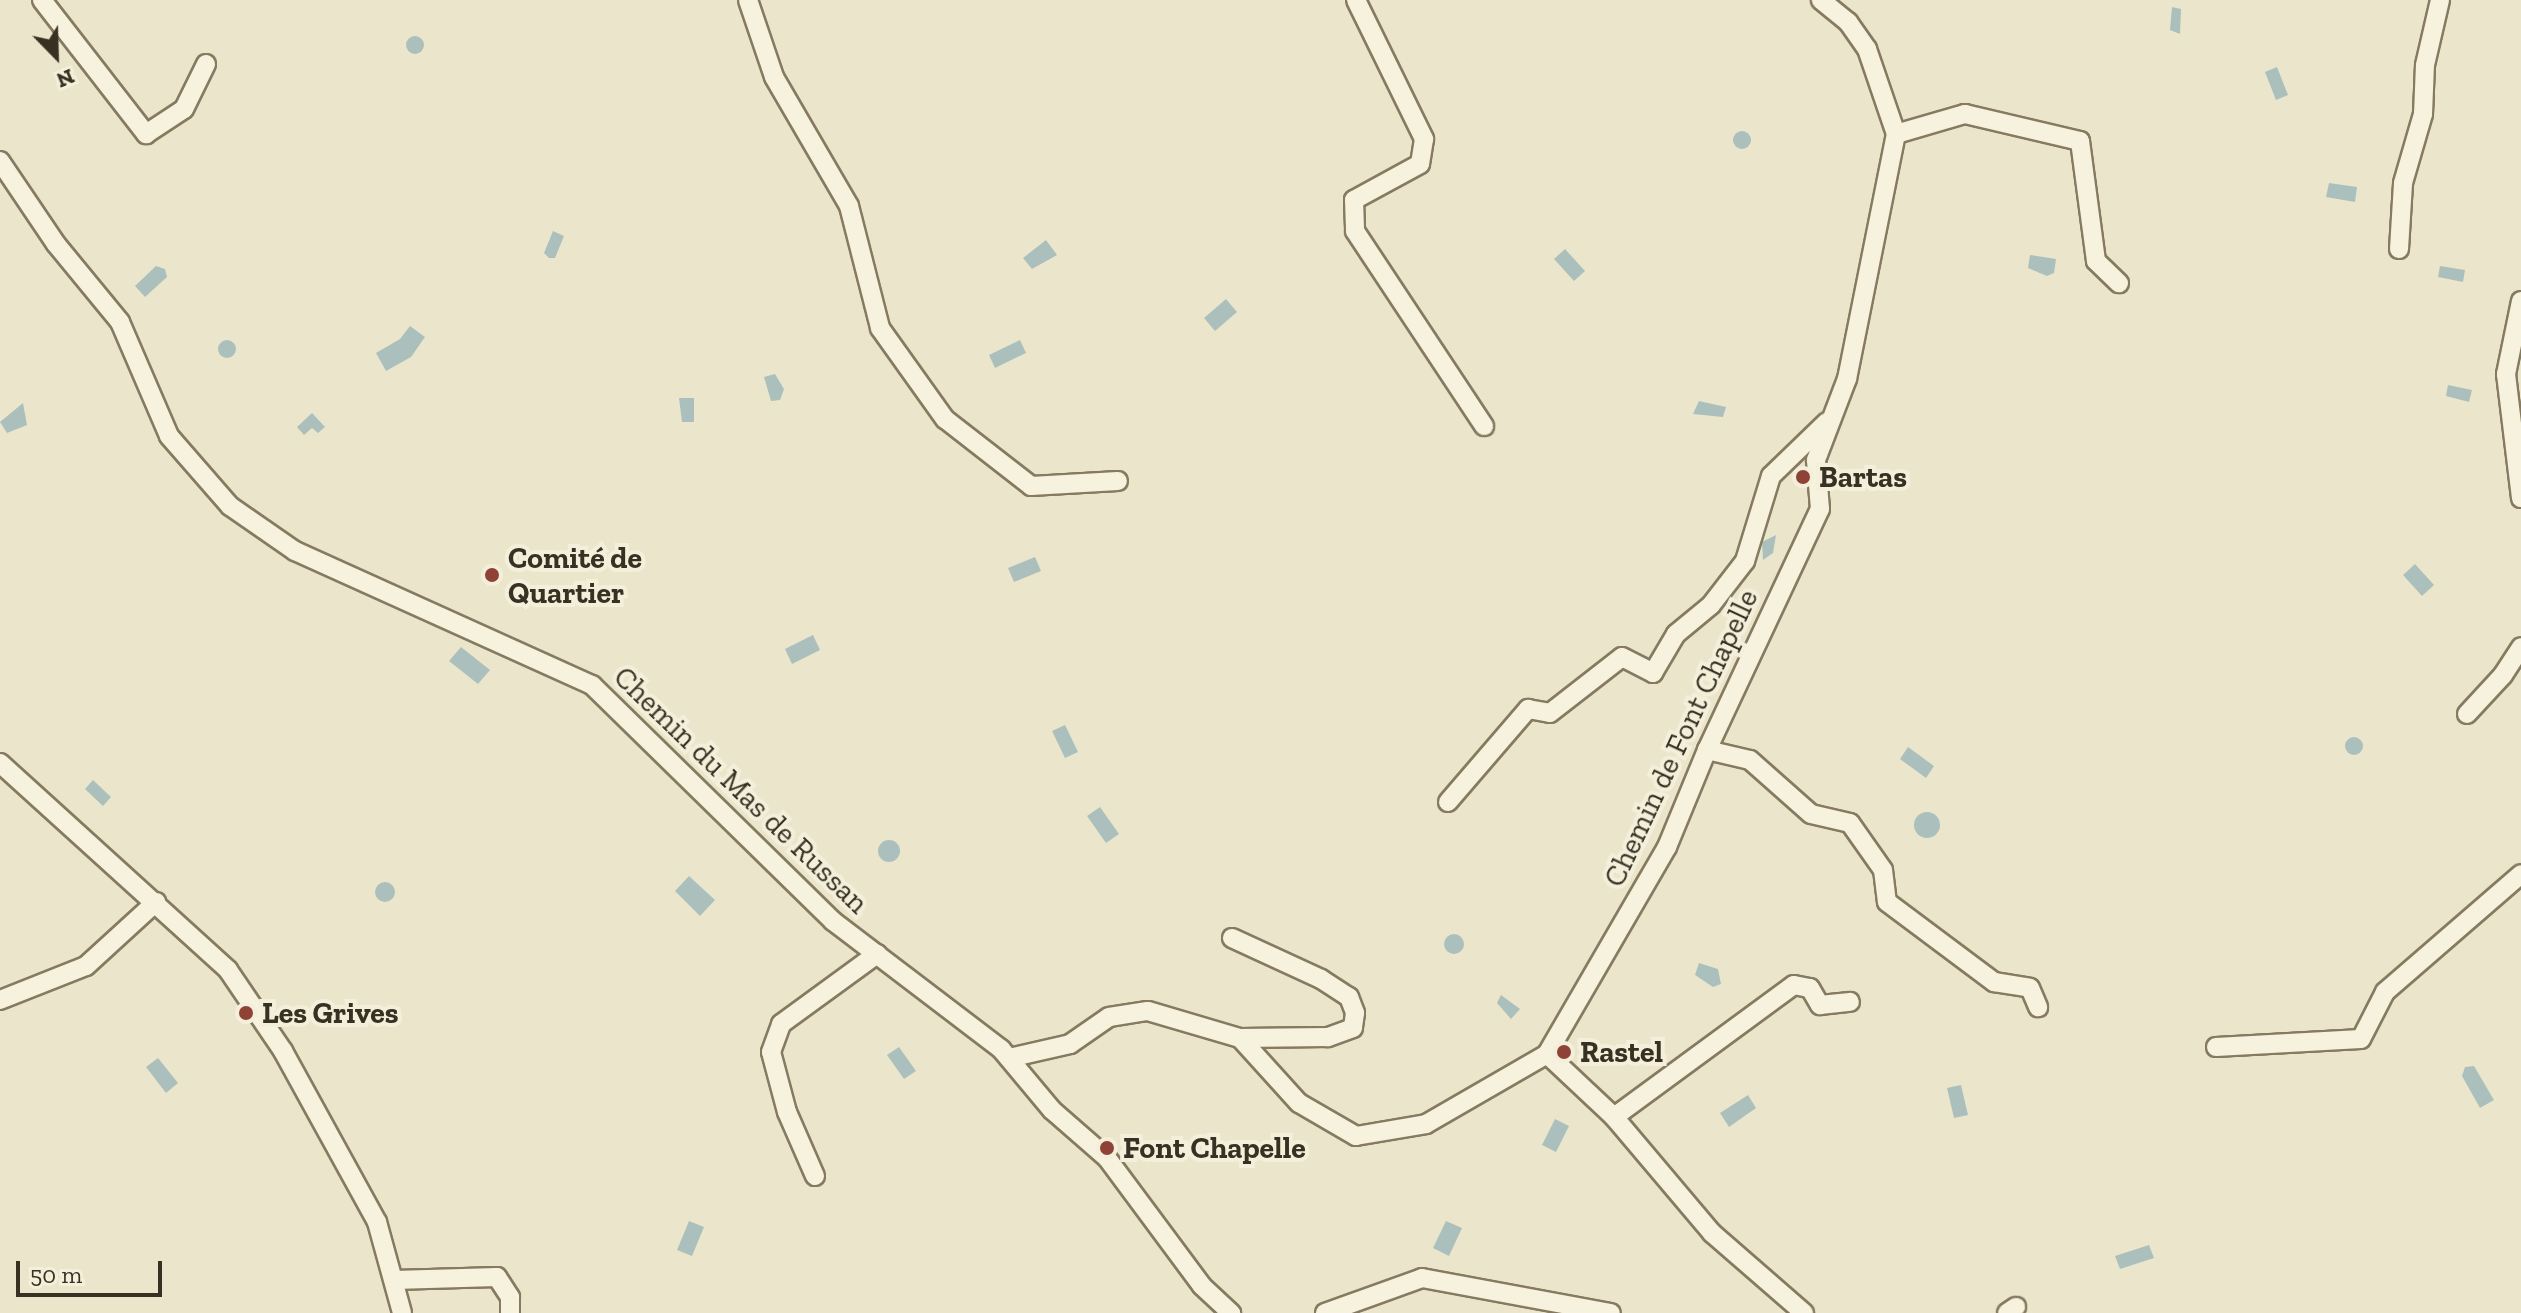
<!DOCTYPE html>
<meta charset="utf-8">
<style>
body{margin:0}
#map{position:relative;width:2521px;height:1313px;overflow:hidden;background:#ebe6cb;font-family:"Zilla Slab",serif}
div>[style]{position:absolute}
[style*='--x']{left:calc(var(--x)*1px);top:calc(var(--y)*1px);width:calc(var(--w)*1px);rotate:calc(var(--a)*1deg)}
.water>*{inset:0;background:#abc0bd}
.round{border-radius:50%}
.roads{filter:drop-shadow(2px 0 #867a60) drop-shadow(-2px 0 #867a60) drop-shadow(0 2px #867a60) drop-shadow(0 -2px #867a60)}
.street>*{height:18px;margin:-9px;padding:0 9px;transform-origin:9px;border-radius:9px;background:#f6f2dd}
.dots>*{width:22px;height:22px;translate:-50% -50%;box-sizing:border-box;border:4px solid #f3efda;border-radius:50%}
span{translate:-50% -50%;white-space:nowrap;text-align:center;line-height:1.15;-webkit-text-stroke:8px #f3efda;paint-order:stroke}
.poi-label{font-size:30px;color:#383022;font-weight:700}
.left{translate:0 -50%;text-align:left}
.street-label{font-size:30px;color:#383022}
.north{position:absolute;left:16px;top:16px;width:80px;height:80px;-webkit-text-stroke:6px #f3efda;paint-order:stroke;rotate:157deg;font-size:22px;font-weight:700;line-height:32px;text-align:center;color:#383022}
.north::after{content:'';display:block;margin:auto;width:28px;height:36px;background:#383022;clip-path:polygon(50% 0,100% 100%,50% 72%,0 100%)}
.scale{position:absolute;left:16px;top:1261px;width:146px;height:36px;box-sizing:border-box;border:4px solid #383022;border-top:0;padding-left:10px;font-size:24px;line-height:28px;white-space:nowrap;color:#383022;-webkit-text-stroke:6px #f3efda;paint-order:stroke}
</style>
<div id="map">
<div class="water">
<i style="clip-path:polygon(2172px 7px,2181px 9px,2180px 34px,2170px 30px)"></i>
<i class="round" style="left:406px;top:36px;width:18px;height:18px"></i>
<i style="clip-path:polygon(2277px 67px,2288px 95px,2276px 100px,2265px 72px)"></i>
<i class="round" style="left:1733px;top:131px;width:18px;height:18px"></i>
<i style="clip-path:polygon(2329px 183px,2357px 187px,2355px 202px,2326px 197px)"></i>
<i style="clip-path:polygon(553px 231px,564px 236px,555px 258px,549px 258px,544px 253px)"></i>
<i style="clip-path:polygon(1046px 240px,1057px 255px,1032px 269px,1023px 258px)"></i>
<i style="clip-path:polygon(1565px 249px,1585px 271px,1574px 281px,1554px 259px)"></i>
<i style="clip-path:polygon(2030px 255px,2056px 259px,2054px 273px,2047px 276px,2028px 268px)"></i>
<i style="clip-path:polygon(156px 266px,165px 269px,167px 277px,145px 297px,135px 286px)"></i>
<i style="clip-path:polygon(2440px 266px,2465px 270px,2463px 282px,2438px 277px)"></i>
<i style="clip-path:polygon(1226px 299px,1237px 312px,1215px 331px,1204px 318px)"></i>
<i style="clip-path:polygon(410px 326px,425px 337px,411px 357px,386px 371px,376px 353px,400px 339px)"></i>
<i style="clip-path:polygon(1020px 340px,1026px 353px,995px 368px,989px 355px)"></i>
<i class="round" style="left:218px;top:340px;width:18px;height:18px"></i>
<i style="clip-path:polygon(775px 374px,784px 389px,780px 400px,771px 401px,764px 377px)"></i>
<i style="clip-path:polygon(2448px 385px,2472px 390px,2469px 402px,2446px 396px)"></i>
<i style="clip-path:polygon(679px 398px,694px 398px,694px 422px,682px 422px)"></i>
<i style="clip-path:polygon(1699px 401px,1726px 407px,1723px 417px,1693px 414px)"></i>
<i style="clip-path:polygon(23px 403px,27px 425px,7px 433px,0 422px)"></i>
<i style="clip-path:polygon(312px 413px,325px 427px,318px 433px,312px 428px,304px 435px,297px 427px)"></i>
<i style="clip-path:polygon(1776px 535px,1773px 553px,1763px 560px,1762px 542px)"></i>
<i style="clip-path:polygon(1035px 557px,1041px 571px,1014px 582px,1008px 568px)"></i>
<i style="clip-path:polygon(2415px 564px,2434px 585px,2422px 596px,2403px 575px)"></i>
<i style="clip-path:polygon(813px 635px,820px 650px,792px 664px,785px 649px)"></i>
<i style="clip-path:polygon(461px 647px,490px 670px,478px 684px,449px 661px)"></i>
<i style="clip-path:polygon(1065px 725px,1078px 752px,1065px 758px,1052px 731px)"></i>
<i class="round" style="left:2345px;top:737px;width:18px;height:18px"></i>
<i style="clip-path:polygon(1908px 747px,1934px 766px,1926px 778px,1900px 759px)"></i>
<i style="clip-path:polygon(93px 780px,111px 797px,103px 806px,85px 789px)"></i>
<i style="clip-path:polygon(1100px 807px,1119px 834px,1106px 843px,1087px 816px)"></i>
<i class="round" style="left:1914px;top:812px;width:26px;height:26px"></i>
<i class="round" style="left:878px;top:840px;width:22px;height:22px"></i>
<i style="clip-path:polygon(689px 876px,715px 900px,700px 916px,675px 891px)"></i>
<i class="round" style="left:375px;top:882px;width:20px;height:20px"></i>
<i class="round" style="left:1444px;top:934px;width:20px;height:20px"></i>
<i style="clip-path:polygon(1699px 963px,1718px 969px,1721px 984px,1713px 987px,1695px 975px)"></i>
<i style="clip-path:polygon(1501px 995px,1520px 1009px,1511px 1019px,1497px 1003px)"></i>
<i style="clip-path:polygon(899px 1047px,916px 1071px,904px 1079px,887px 1055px)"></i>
<i style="clip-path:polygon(158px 1058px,178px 1083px,166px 1093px,146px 1067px)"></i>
<i style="clip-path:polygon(2474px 1066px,2494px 1100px,2480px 1108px,2462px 1076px,2465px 1067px)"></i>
<i style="clip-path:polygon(1961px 1085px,1968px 1115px,1954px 1118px,1947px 1088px)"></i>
<i style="clip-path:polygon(1748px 1095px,1756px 1108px,1729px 1127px,1720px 1113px)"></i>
<i style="clip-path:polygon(1555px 1119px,1569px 1126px,1556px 1152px,1542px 1145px)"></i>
<i style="clip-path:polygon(689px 1221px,704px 1227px,692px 1256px,677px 1250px)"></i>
<i style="clip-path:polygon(1446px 1221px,1462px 1228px,1449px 1256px,1433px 1248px)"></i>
<i style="clip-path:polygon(2149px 1245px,2154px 1258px,2120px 1269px,2115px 1256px)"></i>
</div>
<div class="roads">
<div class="street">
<i style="--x:42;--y:0;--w:170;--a:52.2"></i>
<i style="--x:146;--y:134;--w:45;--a:-33.3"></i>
<i style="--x:184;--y:109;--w:50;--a:-63.9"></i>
<i style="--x:748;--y:0;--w:81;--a:71.3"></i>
<i style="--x:774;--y:77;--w:149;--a:59.8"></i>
<i style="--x:849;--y:206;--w:126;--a:75.7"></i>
<i style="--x:880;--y:328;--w:112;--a:54.5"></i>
<i style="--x:945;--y:419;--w:109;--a:37.9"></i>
<i style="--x:1031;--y:486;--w:87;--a:-3.3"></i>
<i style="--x:1356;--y:0;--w:155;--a:63.9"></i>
<i style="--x:1424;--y:139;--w:25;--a:99"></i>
<i style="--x:1420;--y:164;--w:75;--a:151.4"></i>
<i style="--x:1354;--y:200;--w:31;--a:88"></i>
<i style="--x:1355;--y:231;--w:234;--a:56.5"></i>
<i style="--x:1896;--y:134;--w:72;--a:-16.2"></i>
<i style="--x:1965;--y:114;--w:118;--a:13.2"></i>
<i style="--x:2080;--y:141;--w:121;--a:82.4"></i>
<i style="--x:2096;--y:261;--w:32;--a:44"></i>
<i style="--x:0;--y:161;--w:100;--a:56"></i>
<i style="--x:56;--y:244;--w:101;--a:50.6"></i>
<i style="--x:120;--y:322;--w:124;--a:66.7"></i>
<i style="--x:169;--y:436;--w:93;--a:48.9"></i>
<i style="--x:230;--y:506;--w:79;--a:34.7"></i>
<i style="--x:295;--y:551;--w:326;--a:24.3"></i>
<i style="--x:592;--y:685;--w:337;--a:44.4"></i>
<i style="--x:833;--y:921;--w:211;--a:37.3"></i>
<i style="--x:1001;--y:1049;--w:80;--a:50.1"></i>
<i style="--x:1052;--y:1110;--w:73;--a:41.1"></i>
<i style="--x:1107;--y:1158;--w:159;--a:53.4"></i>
<i style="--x:1202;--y:1286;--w:40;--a:43"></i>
<i style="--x:2399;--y:249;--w:66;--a:-86.5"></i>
<i style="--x:2403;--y:183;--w:72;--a:-73.8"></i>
<i style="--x:2423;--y:114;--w:49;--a:-87.7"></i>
<i style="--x:2425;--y:65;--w:67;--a:-77"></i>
<i style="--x:2521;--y:301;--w:75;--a:101.6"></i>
<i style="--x:2506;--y:374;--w:125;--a:83.1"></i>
<i style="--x:2467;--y:714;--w:53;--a:-47.3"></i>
<i style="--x:2503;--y:675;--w:33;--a:-57"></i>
<i style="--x:1707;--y:750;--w:44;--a:13.1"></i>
<i style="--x:1750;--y:760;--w:81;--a:41.5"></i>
<i style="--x:1811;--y:814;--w:40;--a:13"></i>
<i style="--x:1850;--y:823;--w:57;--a:54.9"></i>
<i style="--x:1883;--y:870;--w:32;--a:83"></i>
<i style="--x:1887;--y:902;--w:134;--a:36.8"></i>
<i style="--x:1994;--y:982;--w:36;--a:9"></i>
<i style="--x:2030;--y:988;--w:21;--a:67"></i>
<i style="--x:0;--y:763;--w:308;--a:42.2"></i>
<i style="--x:228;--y:970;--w:98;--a:55.8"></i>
<i style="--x:283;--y:1051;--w:195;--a:61.2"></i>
<i style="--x:377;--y:1222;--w:94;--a:74.6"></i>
<i style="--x:1448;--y:802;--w:123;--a:-49.3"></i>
<i style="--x:1528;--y:709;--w:22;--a:10"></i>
<i style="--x:1550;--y:713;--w:91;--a:-37.9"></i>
<i style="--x:1622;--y:657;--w:35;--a:27"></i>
<i style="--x:1653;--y:673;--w:45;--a:-59.5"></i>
<i style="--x:1676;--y:634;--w:45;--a:-39.6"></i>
<i style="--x:1711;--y:605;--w:56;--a:-52.3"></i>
<i style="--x:1745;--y:561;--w:89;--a:-73"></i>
<i style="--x:1771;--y:476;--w:78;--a:-44"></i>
<i style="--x:1232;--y:938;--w:98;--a:24.7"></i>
<i style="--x:1321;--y:979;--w:33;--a:33"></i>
<i style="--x:1349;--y:997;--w:17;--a:69"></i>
<i style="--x:1355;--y:1013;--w:15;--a:98"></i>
<i style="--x:1353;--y:1028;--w:27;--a:160"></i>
<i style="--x:1328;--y:1037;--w:88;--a:179.3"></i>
<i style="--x:0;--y:1000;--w:92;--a:-21.6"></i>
<i style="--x:86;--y:966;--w:95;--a:-42.4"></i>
<i style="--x:2216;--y:1047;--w:145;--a:-3.2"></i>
<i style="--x:2361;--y:1039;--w:53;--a:-62.9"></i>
<i style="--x:2385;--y:992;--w:180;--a:-40.9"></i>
<i style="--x:1547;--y:1054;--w:92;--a:43.2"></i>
<i style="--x:1614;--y:1117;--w:152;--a:49.8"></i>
<i style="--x:1712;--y:1233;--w:122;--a:41"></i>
<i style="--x:1009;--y:1058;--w:63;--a:-12.9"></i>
<i style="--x:1070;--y:1044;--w:47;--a:-34.7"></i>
<i style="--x:1109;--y:1017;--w:39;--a:-9"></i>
<i style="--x:1148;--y:1011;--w:96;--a:16.4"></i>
<i style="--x:1240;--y:1038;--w:88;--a:47.8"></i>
<i style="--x:1299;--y:1103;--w:66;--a:30.1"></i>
<i style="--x:1356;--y:1136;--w:71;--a:-9.7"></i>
<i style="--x:1426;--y:1124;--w:140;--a:-30"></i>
<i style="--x:1547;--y:1054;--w:239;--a:-59.9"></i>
<i style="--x:1667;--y:847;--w:105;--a:-67.6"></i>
<i style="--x:1707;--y:750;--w:266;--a:-64.9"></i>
<i style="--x:1820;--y:509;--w:49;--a:-94.7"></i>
<i style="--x:1816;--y:460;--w:87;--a:-69.1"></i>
<i style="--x:1847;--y:379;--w:250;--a:-78.7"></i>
<i style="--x:1896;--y:134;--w:90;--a:-108.8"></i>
<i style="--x:1867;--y:49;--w:33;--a:-125"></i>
<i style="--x:1848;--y:22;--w:35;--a:-141"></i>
<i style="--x:1614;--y:1117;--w:223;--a:-36.3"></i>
<i style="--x:1794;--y:985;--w:16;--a:11"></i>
<i style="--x:1810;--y:988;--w:20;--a:60"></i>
<i style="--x:1820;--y:1005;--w:30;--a:-6"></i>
<i style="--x:815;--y:1176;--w:70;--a:-113.6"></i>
<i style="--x:787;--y:1112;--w:62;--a:-104.9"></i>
<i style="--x:771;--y:1052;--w:30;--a:-70"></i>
<i style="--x:781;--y:1024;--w:119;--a:-36.1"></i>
<i style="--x:394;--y:1280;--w:103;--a:-1.7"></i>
<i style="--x:497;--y:1277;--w:24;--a:57"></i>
<i style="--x:510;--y:1297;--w:16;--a:90"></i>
<i style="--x:1325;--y:1313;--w:103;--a:-19.8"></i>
<i style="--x:1422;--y:1278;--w:192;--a:10.5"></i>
<i style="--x:2007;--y:1313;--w:11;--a:-34"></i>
</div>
</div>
<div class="dots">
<i style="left:1803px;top:477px;background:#8f4236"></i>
<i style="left:492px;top:575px;background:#8f4236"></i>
<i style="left:246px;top:1013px;background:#8f4236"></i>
<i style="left:1564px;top:1052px;background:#8f4236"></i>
<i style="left:1107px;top:1148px;background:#8f4236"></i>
</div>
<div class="poi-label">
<span class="left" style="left:1819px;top:477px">Bartas</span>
<span class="left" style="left:508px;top:575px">Comité de<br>Quartier</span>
<span class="left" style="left:262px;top:1013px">Les Grives</span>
<span class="left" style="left:1580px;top:1052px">Rastel</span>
<span class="left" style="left:1123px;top:1148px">Font Chapelle</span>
</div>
<div class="street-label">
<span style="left:1681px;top:738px;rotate:-65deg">Chemin de Font Chapelle</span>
<span style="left:741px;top:790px;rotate:44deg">Chemin du Mas de Russan</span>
</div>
<div class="north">N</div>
<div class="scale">50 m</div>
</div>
